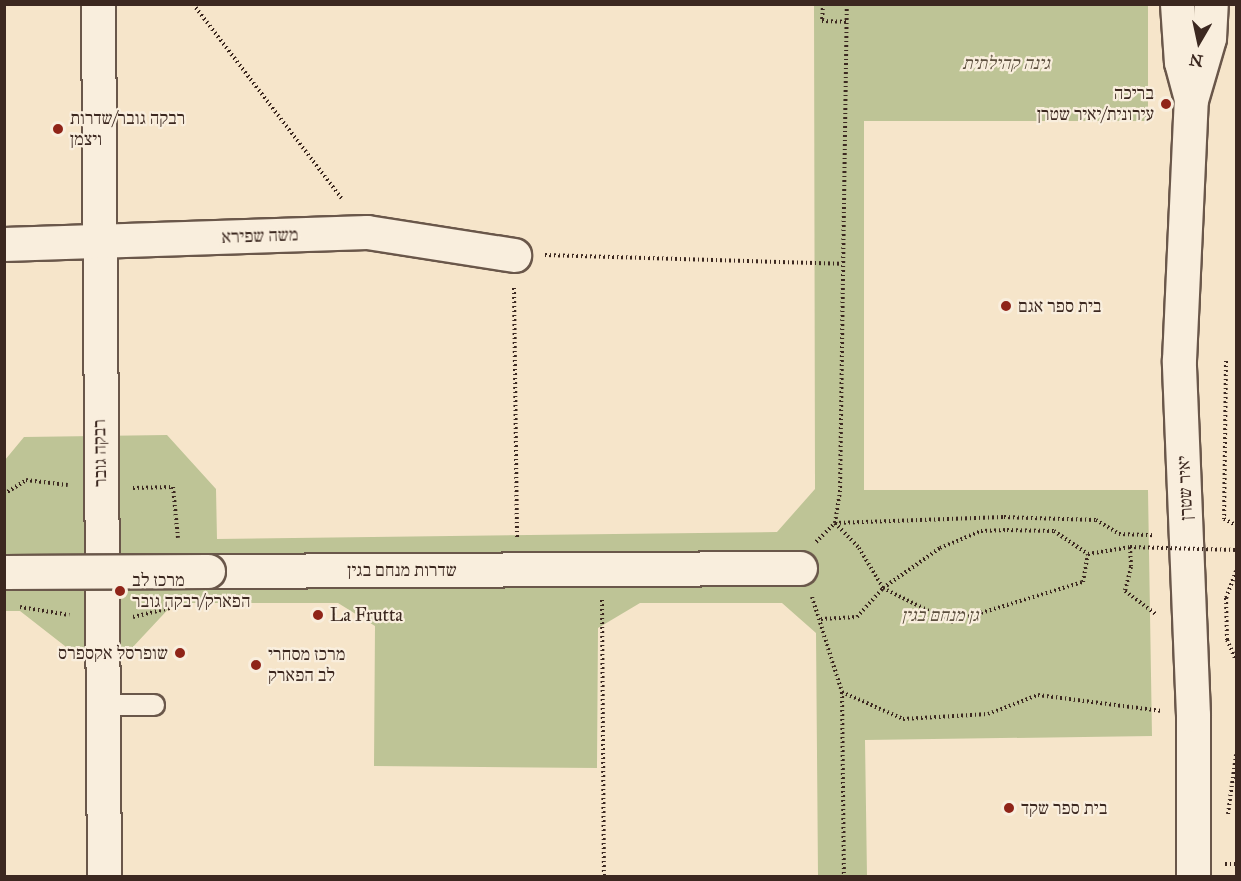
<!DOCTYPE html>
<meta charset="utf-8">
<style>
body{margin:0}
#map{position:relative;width:1241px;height:881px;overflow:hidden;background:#f6e5ca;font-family:"IM FELL Great Primer","Frank Ruhl Libre",serif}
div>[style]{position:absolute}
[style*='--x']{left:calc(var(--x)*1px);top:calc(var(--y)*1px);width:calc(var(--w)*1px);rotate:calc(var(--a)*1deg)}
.green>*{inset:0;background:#bec496}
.path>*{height:4px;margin-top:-2px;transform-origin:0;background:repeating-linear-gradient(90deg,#3c2820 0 1.5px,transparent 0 4.5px)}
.roads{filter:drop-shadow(2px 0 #6a574a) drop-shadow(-2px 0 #6a574a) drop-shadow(0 2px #6a574a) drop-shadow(0 -2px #6a574a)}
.lane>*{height:20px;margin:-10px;padding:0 10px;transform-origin:10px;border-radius:10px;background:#f9eedd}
.street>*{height:33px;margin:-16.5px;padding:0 16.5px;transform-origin:16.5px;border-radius:16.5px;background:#f9eedd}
.path-bridge>*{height:4px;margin-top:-2px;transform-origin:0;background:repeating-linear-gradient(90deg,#3c2820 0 1.5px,transparent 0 4.5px)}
.bridges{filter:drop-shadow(2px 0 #6a574a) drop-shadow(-2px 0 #6a574a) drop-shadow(0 2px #6a574a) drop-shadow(0 -2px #6a574a)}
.street-bridge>*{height:33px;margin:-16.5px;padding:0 16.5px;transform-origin:16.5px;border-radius:16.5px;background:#f9eedd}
.dots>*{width:16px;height:16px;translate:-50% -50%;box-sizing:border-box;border:3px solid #f9eedd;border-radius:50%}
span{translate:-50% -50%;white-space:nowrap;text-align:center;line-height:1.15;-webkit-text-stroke:4.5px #f9eedd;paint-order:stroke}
.park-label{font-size:18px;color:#5c4f3e;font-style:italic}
.poi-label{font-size:18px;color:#3c2820}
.right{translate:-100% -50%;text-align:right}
.left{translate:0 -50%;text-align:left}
.street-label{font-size:18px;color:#3c2820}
.frame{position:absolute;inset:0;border:6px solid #3c2820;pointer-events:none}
.north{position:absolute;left:1169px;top:12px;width:60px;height:60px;-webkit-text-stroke:4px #f9eedd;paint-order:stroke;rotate:189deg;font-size:16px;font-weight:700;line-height:24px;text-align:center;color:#3c2820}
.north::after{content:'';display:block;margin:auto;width:21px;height:27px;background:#3c2820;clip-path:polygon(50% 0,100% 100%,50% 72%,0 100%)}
</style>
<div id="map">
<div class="green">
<i style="clip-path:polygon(814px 5px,1148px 5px,1148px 121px,864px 121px,864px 490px,1148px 490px,1152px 736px,865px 740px,867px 876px,818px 876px,816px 633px,782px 603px,640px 603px,598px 628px,597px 768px,374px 766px,375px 626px,338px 603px,174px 603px,131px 649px,70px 650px,20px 611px,5px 611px,5px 460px,24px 437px,167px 435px,216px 489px,217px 539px,777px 532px,815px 489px)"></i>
</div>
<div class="path">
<i style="--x:193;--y:4;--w:245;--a:52.6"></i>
<i style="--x:823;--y:4;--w:17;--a:93"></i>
<i style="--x:822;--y:21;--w:24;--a:2"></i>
<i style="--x:545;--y:255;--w:296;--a:1.7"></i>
<i style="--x:514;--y:288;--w:250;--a:89.3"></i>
<i style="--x:1226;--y:361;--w:158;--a:90.7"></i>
<i style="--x:1224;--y:519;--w:13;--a:27"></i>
<i style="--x:133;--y:488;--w:40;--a:-1.4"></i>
<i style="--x:173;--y:487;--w:51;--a:84.4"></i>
<i style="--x:4;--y:494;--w:26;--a:-32"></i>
<i style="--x:26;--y:480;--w:42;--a:6.8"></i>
<i style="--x:835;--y:523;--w:169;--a:-2"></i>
<i style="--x:1004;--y:517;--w:92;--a:1.9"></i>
<i style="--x:1096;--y:520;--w:27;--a:31"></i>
<i style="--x:1119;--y:534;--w:36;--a:2"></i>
<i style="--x:835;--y:523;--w:35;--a:46"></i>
<i style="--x:859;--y:548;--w:47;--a:59"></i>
<i style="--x:883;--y:588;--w:76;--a:26.6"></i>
<i style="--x:951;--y:622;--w:138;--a:-16.9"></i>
<i style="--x:1083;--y:582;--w:28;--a:-80"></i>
<i style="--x:816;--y:542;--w:27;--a:-45"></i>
<i style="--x:835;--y:523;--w:31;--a:-81"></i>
<i style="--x:840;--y:492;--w:488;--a:-89.2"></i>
<i style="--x:1236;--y:571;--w:29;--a:110"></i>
<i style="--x:1226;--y:598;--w:42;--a:88.6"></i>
<i style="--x:1227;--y:640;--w:22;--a:66"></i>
<i style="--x:812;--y:597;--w:100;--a:72.5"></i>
<i style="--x:842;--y:692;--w:184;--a:89.4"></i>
<i style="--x:602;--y:600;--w:276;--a:89.6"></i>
<i style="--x:20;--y:607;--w:50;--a:9.3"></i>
<i style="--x:133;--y:617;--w:46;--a:-13.7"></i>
<i style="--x:821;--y:619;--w:36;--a:-3"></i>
<i style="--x:857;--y:617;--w:39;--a:-48"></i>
<i style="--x:883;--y:588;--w:70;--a:-35.1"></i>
<i style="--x:940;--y:548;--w:44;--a:-22.5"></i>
<i style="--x:981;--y:531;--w:26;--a:-2"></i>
<i style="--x:1007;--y:530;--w:47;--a:1.2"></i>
<i style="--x:1054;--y:531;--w:41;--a:34.1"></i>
<i style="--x:1088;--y:554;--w:43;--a:-9.5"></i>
<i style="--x:1130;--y:547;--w:20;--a:87"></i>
<i style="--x:1131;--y:567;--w:25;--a:104"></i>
<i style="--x:1125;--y:591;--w:39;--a:37"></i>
<i style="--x:842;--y:692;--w:67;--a:23.9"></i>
<i style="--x:903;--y:719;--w:85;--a:-3.4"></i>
<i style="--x:988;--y:714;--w:53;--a:-20.8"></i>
<i style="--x:1038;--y:695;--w:125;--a:7.4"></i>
<i style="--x:1228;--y:814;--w:60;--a:-82.3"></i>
<i style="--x:1225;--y:864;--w:11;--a:0"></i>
</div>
<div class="roads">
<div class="lane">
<i style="--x:102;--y:705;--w:52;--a:0"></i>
</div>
<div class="street">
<i style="--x:98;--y:4;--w:872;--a:89.61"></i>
<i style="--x:1177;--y:4;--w:58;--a:86.1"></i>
<i style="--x:1181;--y:62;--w:34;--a:75"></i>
<i style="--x:4;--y:244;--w:363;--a:-1.9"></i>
<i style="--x:367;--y:232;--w:149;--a:8.9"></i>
<i style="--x:208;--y:571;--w:592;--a:-0.29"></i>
<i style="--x:1193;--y:876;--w:161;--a:-90"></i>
<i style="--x:1193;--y:715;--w:355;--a:-92.3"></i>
<i style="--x:1179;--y:360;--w:260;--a:-87.4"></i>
<i style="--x:1191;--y:100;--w:65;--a:-73.8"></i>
<i style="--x:1209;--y:38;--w:34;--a:-87"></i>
</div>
</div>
<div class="path-bridge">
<i style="--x:1130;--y:547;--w:106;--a:1.6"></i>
</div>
<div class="bridges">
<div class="street-bridge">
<i style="--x:4;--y:572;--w:204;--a:-0.3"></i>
</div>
</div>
<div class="dots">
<i style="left:1166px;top:104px;background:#8f2418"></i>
<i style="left:58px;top:129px;background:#8f2418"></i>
<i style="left:1006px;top:306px;background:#8f2418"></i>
<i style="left:120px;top:591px;background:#8f2418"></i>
<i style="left:318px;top:615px;background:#8f2418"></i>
<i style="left:180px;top:653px;background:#8f2418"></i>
<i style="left:256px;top:665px;background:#8f2418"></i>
<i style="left:1009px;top:808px;background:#8f2418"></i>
</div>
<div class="park-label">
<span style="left:1006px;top:63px">גינה קהילתית</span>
<span style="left:940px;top:615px">גן מנחם בגין</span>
</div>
<div class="poi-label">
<span class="right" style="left:1154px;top:104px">בריכה<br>עירונית/יאיר שטרן</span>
<span class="left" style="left:70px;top:129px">רבקה גובר/שדרות<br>ויצמן</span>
<span class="left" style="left:1018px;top:306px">בית ספר אגם</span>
<span class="left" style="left:132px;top:591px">מרכז לב<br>הפארק/רבקה גובר</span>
<span class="left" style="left:330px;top:615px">La Frutta</span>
<span class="right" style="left:168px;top:653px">שופרסל אקספרס</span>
<span class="left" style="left:268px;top:665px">מרכז מסחרי<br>לב הפארק</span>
<span class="left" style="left:1021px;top:808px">בית ספר שקד</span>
</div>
<div class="street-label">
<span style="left:260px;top:236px;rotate:-2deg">משה שפירא</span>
<span style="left:100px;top:453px;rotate:-91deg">רבקה גובר</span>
<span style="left:1185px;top:488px;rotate:-93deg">יאיר שטרן</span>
<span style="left:402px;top:570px">שדרות מנחם בגין</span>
</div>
<div class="frame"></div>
<div class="north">N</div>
</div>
